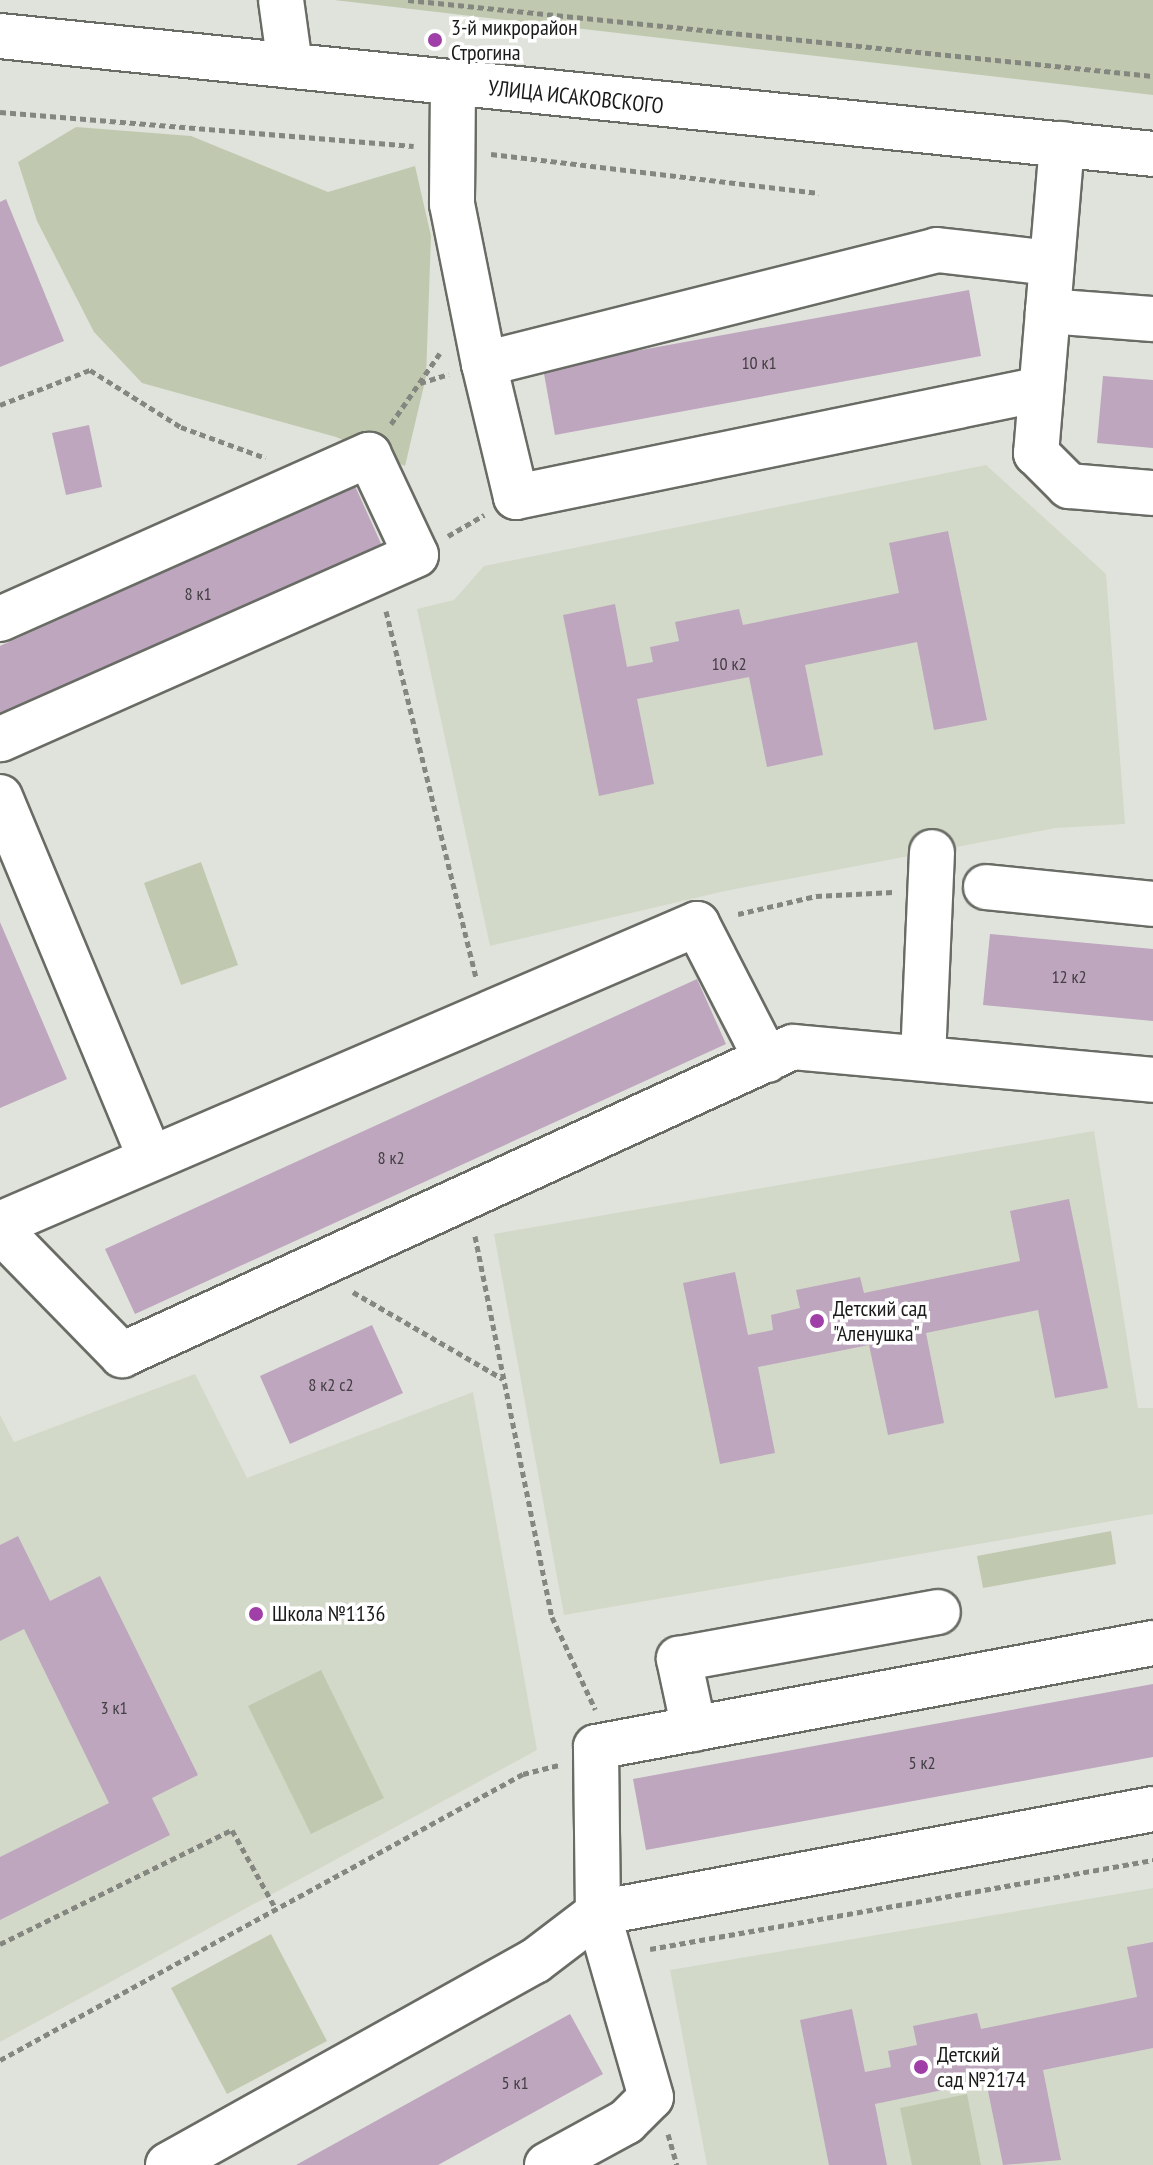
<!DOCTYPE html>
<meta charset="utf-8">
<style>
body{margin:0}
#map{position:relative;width:1153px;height:2165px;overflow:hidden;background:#e0e3db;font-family:"PT Sans Narrow",sans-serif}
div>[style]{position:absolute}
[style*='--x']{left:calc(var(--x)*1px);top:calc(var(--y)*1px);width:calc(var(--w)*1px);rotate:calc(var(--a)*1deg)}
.built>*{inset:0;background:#d3d9c9}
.green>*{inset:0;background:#c0c9af}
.building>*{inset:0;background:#bda6be}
.path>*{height:5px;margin-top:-2.5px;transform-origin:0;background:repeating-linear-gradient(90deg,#848680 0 6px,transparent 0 10px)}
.roads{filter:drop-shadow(2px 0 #696c65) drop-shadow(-2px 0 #696c65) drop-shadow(0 2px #696c65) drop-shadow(0 -2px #696c65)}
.minor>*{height:44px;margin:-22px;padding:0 22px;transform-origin:22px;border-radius:22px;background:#fff}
.dots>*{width:22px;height:22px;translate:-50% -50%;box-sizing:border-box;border:4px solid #fff;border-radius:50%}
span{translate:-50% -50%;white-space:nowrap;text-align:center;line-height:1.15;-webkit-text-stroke:7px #fff;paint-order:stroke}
.number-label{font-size:18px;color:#433e42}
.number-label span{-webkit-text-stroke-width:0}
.poi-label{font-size:22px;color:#1a1b18}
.left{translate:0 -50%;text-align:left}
.street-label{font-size:22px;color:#1a1b18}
</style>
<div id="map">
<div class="built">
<i style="clip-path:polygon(986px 465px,1106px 574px,1125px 824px,1056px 828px,725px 891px,490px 946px,417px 609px,454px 600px,484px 566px)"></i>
<i style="clip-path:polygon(1094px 1131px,1138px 1408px,1153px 1408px,1153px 1514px,564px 1615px,494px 1234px)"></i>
<i style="clip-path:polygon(195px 1374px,247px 1478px,473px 1392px,537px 1750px,0 2042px,0 1415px,14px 1442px)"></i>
<i style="clip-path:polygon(1153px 1888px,1153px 2165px,707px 2165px,670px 1970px)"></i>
</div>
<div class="green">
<i style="clip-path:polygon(334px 0,1153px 0,1153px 95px)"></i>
<i style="clip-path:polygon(76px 127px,191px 136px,328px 192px,415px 166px,431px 236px,426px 377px,405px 466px,336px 437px,142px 383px,94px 332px,37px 221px,18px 162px)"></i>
<i style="clip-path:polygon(201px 862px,238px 965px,181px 985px,144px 883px)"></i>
<i style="clip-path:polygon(1111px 1531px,1116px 1564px,983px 1588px,977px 1556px)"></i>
<i style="clip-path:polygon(321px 1670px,384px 1798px,311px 1834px,248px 1706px)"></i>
<i style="clip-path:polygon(271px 1934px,327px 2041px,227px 2094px,171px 1988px)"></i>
<i style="clip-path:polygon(967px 2094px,981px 2165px,912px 2165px,900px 2108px)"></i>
</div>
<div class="building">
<i style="clip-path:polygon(6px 199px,64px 341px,0 367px,0 202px)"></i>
<i style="clip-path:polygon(969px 290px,981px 356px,555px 435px,543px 368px)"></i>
<i style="clip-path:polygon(1103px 376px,1153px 380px,1153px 448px,1097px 443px)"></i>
<i style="clip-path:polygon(89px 425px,102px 487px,66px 495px,52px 433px)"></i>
<i style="clip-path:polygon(355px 486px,383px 548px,0 721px,0 646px)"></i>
<i style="clip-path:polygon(948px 531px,987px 720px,934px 730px,917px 642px,805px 665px,823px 755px,767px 767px,749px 677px,637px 699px,654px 784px,599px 796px,563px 615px,615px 604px,627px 667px,653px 662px,650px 647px,679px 641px,675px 622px,739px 609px,743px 625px,899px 593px,889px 543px)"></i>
<i style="clip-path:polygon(0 922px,67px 1079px,0 1108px)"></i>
<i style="clip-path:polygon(990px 934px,1153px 949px,1153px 1021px,983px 1005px)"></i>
<i style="clip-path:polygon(697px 979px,726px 1044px,135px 1314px,105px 1249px)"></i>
<i style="clip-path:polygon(1069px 1199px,1108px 1388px,1055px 1398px,1038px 1310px,926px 1333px,944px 1423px,888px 1435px,869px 1345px,758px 1367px,775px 1453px,720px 1464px,683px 1283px,735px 1272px,748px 1335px,773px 1330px,771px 1315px,800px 1308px,796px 1290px,860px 1277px,864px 1293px,1020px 1261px,1010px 1211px)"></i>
<i style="clip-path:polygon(372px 1325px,403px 1393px,290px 1444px,260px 1376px)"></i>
<i style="clip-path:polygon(18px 1536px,50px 1601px,100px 1576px,198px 1775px,152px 1798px,170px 1835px,0 1920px,0 1857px,109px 1803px,24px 1629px,0 1641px,0 1545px)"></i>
<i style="clip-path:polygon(1153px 1684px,1153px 1757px,646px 1850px,633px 1779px)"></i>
<i style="clip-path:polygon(1153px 1942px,1153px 2048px,1043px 2070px,1061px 2160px,1003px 2165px,986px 2081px,875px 2104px,887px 2165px,829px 2165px,800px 2020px,852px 2009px,865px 2072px,891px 2067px,888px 2051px,917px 2045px,913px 2026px,977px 2013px,981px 2029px,1137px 1997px,1127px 1947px)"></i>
<i style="clip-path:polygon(570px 2014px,603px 2074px,438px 2165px,296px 2165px)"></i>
</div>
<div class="path">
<i style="--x:408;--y:0;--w:749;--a:5.82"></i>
<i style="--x:0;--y:112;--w:415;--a:4.7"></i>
<i style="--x:491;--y:154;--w:330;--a:6.8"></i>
<i style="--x:420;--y:383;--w:30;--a:-17"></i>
<i style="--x:0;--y:405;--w:97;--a:-21.3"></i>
<i style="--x:90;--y:370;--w:107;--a:32.1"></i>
<i style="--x:181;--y:427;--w:90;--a:20"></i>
<i style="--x:391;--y:424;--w:86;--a:-55.4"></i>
<i style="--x:448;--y:536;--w:42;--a:-30.3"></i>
<i style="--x:386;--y:611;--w:378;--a:76.2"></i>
<i style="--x:738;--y:914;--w:80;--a:-13"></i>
<i style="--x:816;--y:896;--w:77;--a:-3"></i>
<i style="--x:475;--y:1236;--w:389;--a:78.6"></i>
<i style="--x:552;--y:1617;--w:102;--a:64.9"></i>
<i style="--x:353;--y:1292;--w:173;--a:30.1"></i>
<i style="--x:0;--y:1944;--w:258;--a:-26.2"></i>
<i style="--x:232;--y:1830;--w:90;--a:60.9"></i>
<i style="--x:650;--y:1949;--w:511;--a:-10.03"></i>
<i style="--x:0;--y:2060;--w:596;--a:-28.67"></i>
<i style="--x:523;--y:1774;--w:37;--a:-14"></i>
<i style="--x:668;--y:2134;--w:32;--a:74"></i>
</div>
<div class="roads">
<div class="minor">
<i style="--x:281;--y:0;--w:66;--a:82.1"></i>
<i style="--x:0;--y:36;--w:1159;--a:5.84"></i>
<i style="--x:453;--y:85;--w:119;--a:90.5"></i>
<i style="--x:452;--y:204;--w:163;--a:78.7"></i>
<i style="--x:1062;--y:144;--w:168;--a:94.8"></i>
<i style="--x:1048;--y:311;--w:105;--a:4.4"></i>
<i style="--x:1048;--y:311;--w:143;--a:94.8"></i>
<i style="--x:1036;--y:453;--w:47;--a:45"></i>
<i style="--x:1069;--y:486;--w:84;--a:4.8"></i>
<i style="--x:1041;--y:389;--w:536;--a:168.38"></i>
<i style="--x:516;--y:497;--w:137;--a:-103.5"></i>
<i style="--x:484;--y:364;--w:467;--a:-14.1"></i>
<i style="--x:937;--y:250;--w:115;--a:6.5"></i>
<i style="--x:0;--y:619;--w:404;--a:-24"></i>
<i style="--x:369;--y:455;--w:110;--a:64.8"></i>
<i style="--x:416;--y:555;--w:455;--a:156.1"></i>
<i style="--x:0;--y:797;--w:391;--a:67.4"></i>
<i style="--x:986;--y:887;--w:168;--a:5.8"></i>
<i style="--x:923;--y:1058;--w:206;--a:-87.5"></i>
<i style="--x:0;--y:1224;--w:759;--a:-23.29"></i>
<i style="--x:697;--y:924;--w:153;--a:62.8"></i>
<i style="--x:0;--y:1230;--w:175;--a:45.7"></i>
<i style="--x:122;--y:1355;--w:738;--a:-24.66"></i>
<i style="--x:793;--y:1047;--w:362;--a:5.2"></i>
<i style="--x:694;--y:1729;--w:72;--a:-102.1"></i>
<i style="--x:679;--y:1659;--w:263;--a:-10.3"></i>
<i style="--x:168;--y:2165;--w:420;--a:-29.1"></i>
<i style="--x:535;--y:1961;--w:79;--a:-37.3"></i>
<i style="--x:598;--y:1913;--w:565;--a:-10.61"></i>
<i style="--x:547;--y:2165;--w:90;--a:-28.6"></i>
<i style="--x:626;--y:2122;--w:35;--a:-45"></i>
<i style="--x:651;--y:2097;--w:191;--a:-106.1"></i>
<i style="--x:598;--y:1913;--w:166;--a:-90.7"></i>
<i style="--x:596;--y:1747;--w:567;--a:-10.58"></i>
</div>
</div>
<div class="dots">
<i style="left:435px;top:40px;background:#9f3fa7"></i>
<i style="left:817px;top:1321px;background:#9f3fa7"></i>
<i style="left:256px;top:1614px;background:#9f3fa7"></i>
<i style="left:921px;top:2067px;background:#9f3fa7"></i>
</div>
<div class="number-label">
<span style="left:759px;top:363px">10 к1</span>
<span style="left:198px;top:594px">8 к1</span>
<span style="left:729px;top:664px">10 к2</span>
<span style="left:1069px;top:977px">12 к2</span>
<span style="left:391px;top:1158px">8 к2</span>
<span style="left:331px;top:1385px">8 к2 с2</span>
<span style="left:114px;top:1708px">3 к1</span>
<span style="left:922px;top:1763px">5 к2</span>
<span style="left:515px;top:2083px">5 к1</span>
</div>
<div class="poi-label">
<span class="left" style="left:451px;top:40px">3-й микрорайон<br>Строгина</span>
<span class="left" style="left:833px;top:1321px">Детский сад<br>"Аленушка"</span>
<span class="left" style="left:272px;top:1614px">Школа №1136</span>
<span class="left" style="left:937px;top:2067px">Детский<br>сад №2174</span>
</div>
<div class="street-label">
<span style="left:576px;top:97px;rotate:6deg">УЛИЦА ИСАКОВСКОГО</span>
</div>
</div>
